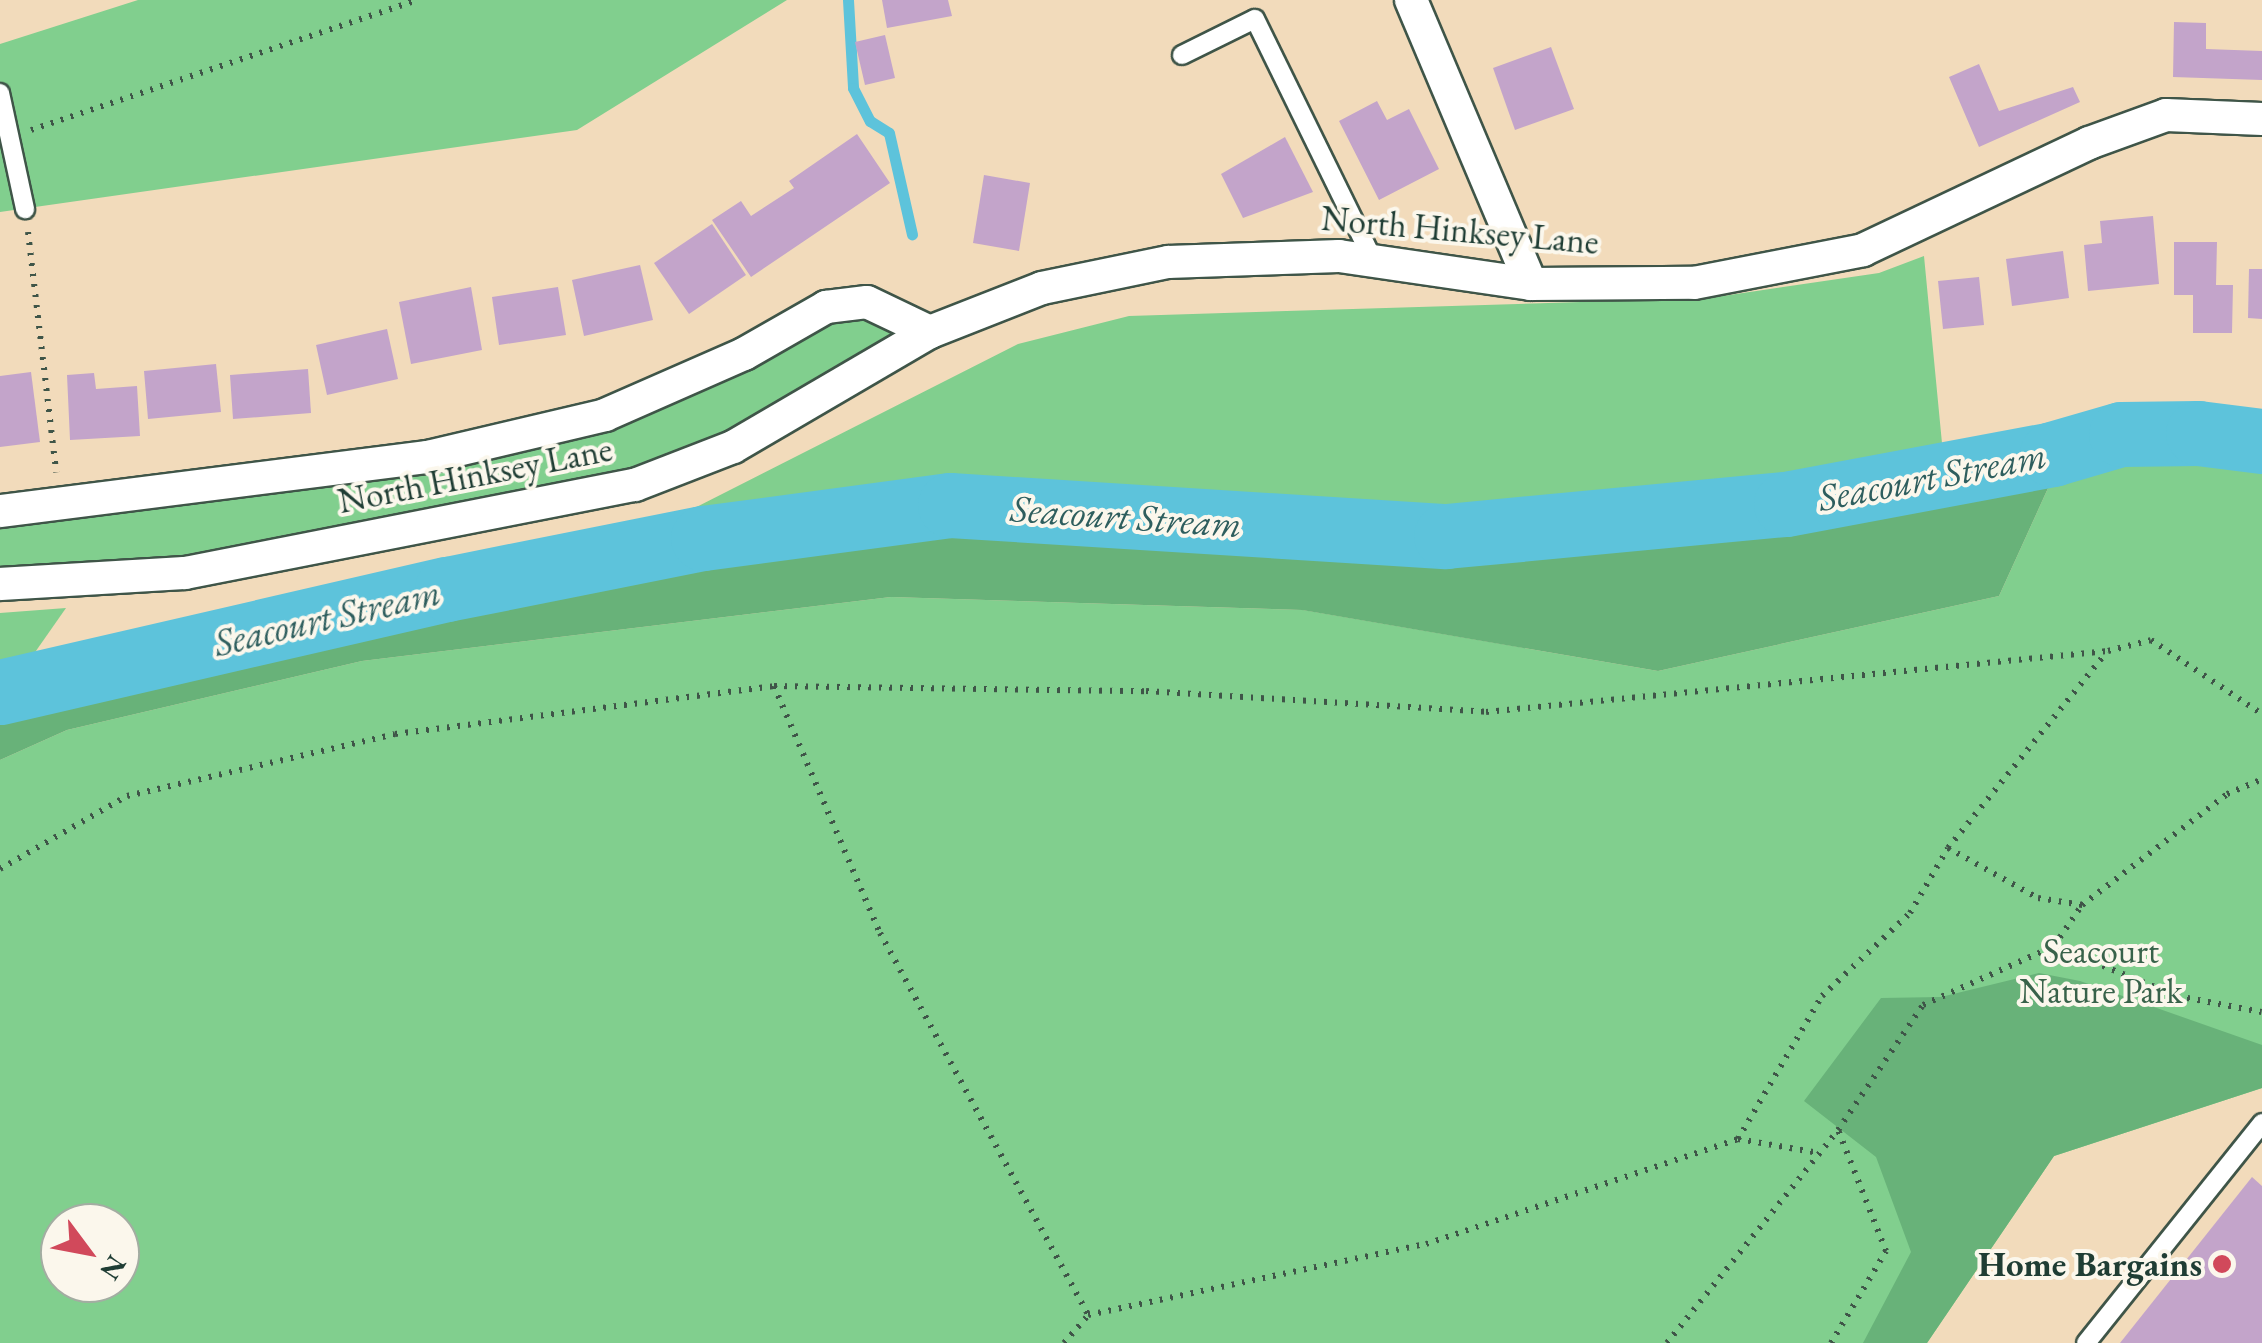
<!DOCTYPE html>
<style>
body{margin:0}
#map{position:relative;width:2262px;height:1343px;overflow:hidden;background:#f2dbbb;font-family:"EB Garamond",serif}
div>[style]{position:absolute}
[style*='--x']{left:calc(var(--x)*1px);top:calc(var(--y)*1px);width:calc(var(--w)*1px);rotate:calc(var(--a)*1deg)}
.green>*{inset:0;background:#81cf8e}
.forest>*{inset:0;background:#68b279}
.stream>*{height:11px;margin:-5.5px;padding:0 5.5px;transform-origin:5.5px;border-radius:5.5px;background:#5dc3db}
.river>*{height:65px;margin:-32.5px;padding:0 32.5px;transform-origin:32.5px;border-radius:32.5px;background:#5dc3db}
.building>*{inset:0;background:#c3a4ca}
.path>*{height:6px;margin-top:-3px;transform-origin:0;background:repeating-linear-gradient(90deg,#3f5548 0 2.5px,transparent 0 10.5px)}
.roads{filter:drop-shadow(2px 0 #3f5548) drop-shadow(-2px 0 #3f5548) drop-shadow(0 2px #3f5548) drop-shadow(0 -2px #3f5548)}
.service>*{height:18px;margin:-9px;padding:0 9px;transform-origin:9px;border-radius:9px;background:#fff}
.minor>*{height:32px;margin:-16px;padding:0 16px;transform-origin:16px;border-radius:16px;background:#fff}
.dots>*{width:28px;height:28px;translate:-50% -50%;box-sizing:border-box;border:5px solid #fbf7ec;border-radius:50%}
span{translate:-50% -50%;white-space:nowrap;text-align:center;line-height:1.15;-webkit-text-stroke:8px #fbf7ec;paint-order:stroke}
.street-label{font-size:35px;color:#1f3d34}
.park-label{font-size:35px;color:#38624a}
.poi-label{font-size:35px;color:#1f3d34;font-weight:700}
.right{translate:-100% -50%;text-align:right}
.water-label{font-size:38px;color:#2e5e5e;font-style:italic}
.north{position:absolute;left:40px;top:1203px;width:100px;height:100px;box-sizing:border-box;background:#fbf7ec;border:2px solid #a3ada2;border-radius:50%;rotate:122deg;font-size:28px;font-weight:700;line-height:40px;text-align:center;color:#1f3d34}
.north::after{content:'';display:block;margin:auto;width:35px;height:45px;background:#d1495b;clip-path:polygon(50% 0,100% 100%,50% 72%,0 100%)}
</style>
<div id="map">
<div class="green">
<i style="clip-path:polygon(138px 0,787px 0,577px 130px,0 212px,0 44px)"></i>
<i style="clip-path:polygon(1924px 256px,1944px 464px,1768px 489px,1368px 517px,931px 480px,868px 503px,661px 525px,1018px 344px,1129px 316px,1709px 298px,1879px 273px)"></i>
<i style="clip-path:polygon(826px 307px,930px 332px,733px 447px,185px 573px,0 584px,0 511px,604px 415px)"></i>
<i style="clip-path:polygon(evenodd,2188px 450px,2262px 466px,2262px 1088px,2054px 1156px,1927px 1343px,0 1343px,0 760px,67px 730px,362px 661px,891px 597px,1303px 610px,1658px 671px,1999px 596px,2054px 475px,2114px 452px,2188px 450px,60px 1223px,120px 1223px,120px 1283px,60px 1283px,60px 1223px)"></i>
<i style="clip-path:polygon(66px 608px,10px 688px,0 692px,0 613px)"></i>
</div>
<div class="forest">
<i style="clip-path:polygon(2052px 454px,2054px 475px,1999px 596px,1658px 671px,1302px 610px,891px 597px,362px 661px,67px 730px,0 760px,0 692px,10px 688px,703px 538px,950px 505px,1446px 536px,1786px 504px)"></i>
<i style="clip-path:polygon(2039px 973px,2080px 981px,2262px 1045px,2262px 1088px,2054px 1156px,1927px 1343px,1863px 1343px,1911px 1252px,1876px 1157px,1804px 1101px,1881px 998px,1941px 997px)"></i>
</div>
<div class="stream">
<i style="--x:848;--y:0;--w:88;--a:86.7"></i>
<i style="--x:853;--y:88;--w:37;--a:63"></i>
<i style="--x:870;--y:121;--w:22;--a:32"></i>
<i style="--x:889;--y:133;--w:104;--a:77.2"></i>
</div>
<div class="river">
<i style="--x:0;--y:692;--w:459;--a:-13"></i>
<i style="--x:447;--y:589;--w:261;--a:-11.3"></i>
<i style="--x:703;--y:538;--w:249;--a:-7.6"></i>
<i style="--x:950;--y:505;--w:497;--a:3.6"></i>
<i style="--x:1446;--y:536;--w:342;--a:-5.4"></i>
<i style="--x:1786;--y:504;--w:271;--a:-10.6"></i>
<i style="--x:2052;--y:454;--w:72;--a:-16.2"></i>
<i style="--x:2121;--y:434;--w:77;--a:-0.7"></i>
<i style="--x:2198;--y:433;--w:64;--a:7.1"></i>
</div>
<div class="building">
<i style="clip-path:polygon(882px 0,948px 0,952px 16px,887px 28px)"></i>
<i style="clip-path:polygon(2174px 22px,2206px 23px,2206px 49px,2262px 51px,2262px 80px,2173px 77px)"></i>
<i style="clip-path:polygon(885px 35px,895px 78px,865px 85px,855px 42px)"></i>
<i style="clip-path:polygon(1551px 47px,1574px 109px,1515px 130px,1493px 68px)"></i>
<i style="clip-path:polygon(1979px 64px,1999px 111px,2073px 87px,2080px 102px,1979px 147px,1949px 77px)"></i>
<i style="clip-path:polygon(1377px 101px,1387px 120px,1409px 109px,1439px 169px,1379px 200px,1339px 121px)"></i>
<i style="clip-path:polygon(857px 134px,890px 183px,751px 277px,712px 220px,741px 201px,751px 216px,794px 188px,789px 181px)"></i>
<i style="clip-path:polygon(1285px 137px,1313px 192px,1243px 218px,1221px 174px)"></i>
<i style="clip-path:polygon(984px 175px,1030px 183px,1019px 251px,973px 243px)"></i>
<i style="clip-path:polygon(2153px 216px,2159px 284px,2088px 291px,2084px 245px,2102px 243px,2100px 221px)"></i>
<i style="clip-path:polygon(712px 224px,746px 275px,689px 314px,654px 263px)"></i>
<i style="clip-path:polygon(2174px 242px,2217px 242px,2216px 285px,2233px 285px,2232px 333px,2193px 333px,2193px 295px,2174px 295px)"></i>
<i style="clip-path:polygon(2063px 251px,2069px 298px,2012px 306px,2006px 259px)"></i>
<i style="clip-path:polygon(640px 265px,653px 320px,584px 336px,572px 280px)"></i>
<i style="clip-path:polygon(2249px 269px,2262px 269px,2262px 319px,2248px 318px)"></i>
<i style="clip-path:polygon(1979px 277px,1984px 325px,1943px 329px,1938px 281px)"></i>
<i style="clip-path:polygon(471px 287px,482px 350px,411px 364px,399px 302px)"></i>
<i style="clip-path:polygon(558px 287px,566px 335px,499px 345px,492px 297px)"></i>
<i style="clip-path:polygon(387px 329px,398px 379px,327px 395px,316px 345px)"></i>
<i style="clip-path:polygon(216px 364px,221px 412px,148px 419px,144px 371px)"></i>
<i style="clip-path:polygon(308px 369px,311px 413px,233px 419px,230px 375px)"></i>
<i style="clip-path:polygon(31px 372px,40px 442px,0 447px,0 376px)"></i>
<i style="clip-path:polygon(94px 373px,96px 389px,137px 386px,140px 436px,70px 440px,67px 375px)"></i>
<i style="clip-path:polygon(2252px 1177px,2262px 1186px,2262px 1343px,2120px 1343px)"></i>
</div>
<div class="path">
<i style="--x:31;--y:130;--w:408;--a:-18.6"></i>
<i style="--x:28;--y:232;--w:242;--a:83.3"></i>
<i style="--x:774;--y:686;--w:269;--a:66.8"></i>
<i style="--x:880;--y:933;--w:435;--a:61.4"></i>
<i style="--x:1948;--y:848;--w:103;--a:29.1"></i>
<i style="--x:2038;--y:898;--w:45;--a:9"></i>
<i style="--x:0;--y:869;--w:146;--a:-29.9"></i>
<i style="--x:127;--y:796;--w:275;--a:-13"></i>
<i style="--x:395;--y:734;--w:382;--a:-7.2"></i>
<i style="--x:774;--y:686;--w:372;--a:0.8"></i>
<i style="--x:1146;--y:691;--w:341;--a:3.5"></i>
<i style="--x:1486;--y:712;--w:625;--a:-5.6"></i>
<i style="--x:2108;--y:651;--w:44;--a:-14.3"></i>
<i style="--x:2151;--y:640;--w:133;--a:33.7"></i>
<i style="--x:2054;--y:946;--w:50;--a:-55.7"></i>
<i style="--x:2082;--y:905;--w:183;--a:-37.4"></i>
<i style="--x:2227;--y:794;--w:38;--a:-23"></i>
<i style="--x:1738;--y:1139;--w:82;--a:9.8"></i>
<i style="--x:1064;--y:1343;--w:37;--a:-49"></i>
<i style="--x:1088;--y:1315;--w:345;--a:-11.9"></i>
<i style="--x:1426;--y:1244;--w:329;--a:-18.6"></i>
<i style="--x:1738;--y:1139;--w:166;--a:-59.6"></i>
<i style="--x:1822;--y:996;--w:121;--a:-43.3"></i>
<i style="--x:1910;--y:913;--w:75;--a:-59.7"></i>
<i style="--x:1948;--y:848;--w:252;--a:-51"></i>
<i style="--x:1667;--y:1343;--w:273;--a:-51.2"></i>
<i style="--x:1838;--y:1130;--w:151;--a:-55.8"></i>
<i style="--x:1923;--y:1005;--w:144;--a:-24.2"></i>
<i style="--x:2054;--y:946;--w:133;--a:22.1"></i>
<i style="--x:2177;--y:996;--w:86;--a:10.7"></i>
<i style="--x:1831;--y:1343;--w:107;--a:-59.1"></i>
<i style="--x:1886;--y:1251;--w:130;--a:-111.6"></i>
</div>
<div class="roads">
<div class="service">
<i style="--x:1182;--y:55;--w:81;--a:-26.3"></i>
<i style="--x:1255;--y:19;--w:268;--a:63.9"></i>
<i style="--x:0;--y:93;--w:119;--a:77.8"></i>
<i style="--x:2086;--y:1343;--w:282;--a:-51.3"></i>
</div>
<div class="minor">
<i style="--x:1411;--y:0;--w:308;--a:67.1"></i>
<i style="--x:0;--y:511;--w:431;--a:-7.2"></i>
<i style="--x:428;--y:457;--w:182;--a:-13.3"></i>
<i style="--x:605;--y:415;--w:152;--a:-23.7"></i>
<i style="--x:744;--y:354;--w:95;--a:-29.8"></i>
<i style="--x:826;--y:307;--w:41;--a:-7"></i>
<i style="--x:867;--y:302;--w:70;--a:25.5"></i>
<i style="--x:0;--y:584;--w:185;--a:-3.4"></i>
<i style="--x:185;--y:573;--w:459;--a:-11.1"></i>
<i style="--x:635;--y:485;--w:105;--a:-21.2"></i>
<i style="--x:733;--y:447;--w:228;--a:-30.3"></i>
<i style="--x:930;--y:332;--w:120;--a:-21.4"></i>
<i style="--x:1042;--y:288;--w:129;--a:-11.7"></i>
<i style="--x:1168;--y:262;--w:171;--a:-2"></i>
<i style="--x:1339;--y:256;--w:194;--a:8.3"></i>
<i style="--x:1531;--y:284;--w:163;--a:-0.4"></i>
<i style="--x:1694;--y:283;--w:172;--a:-11"></i>
<i style="--x:1863;--y:250;--w:250;--a:-25.3"></i>
<i style="--x:2089;--y:143;--w:82;--a:-20"></i>
<i style="--x:2166;--y:115;--w:96;--a:2.4"></i>
</div>
</div>
<div class="dots">
<i style="left:2222px;top:1264px;background:#d1495b"></i>
</div>
<div class="street-label">
<span style="left:1460px;top:230px;rotate:5deg">North Hinksey Lane</span>
<span style="left:475px;top:475px;rotate:-11deg">North Hinksey Lane</span>
</div>
<div class="park-label">
<span style="left:2101px;top:971px">Seacourt<br>Nature Park</span>
</div>
<div class="poi-label">
<span class="right" style="left:2202px;top:1264px">Home Bargains</span>
</div>
<div class="water-label">
<span style="left:1932px;top:476px;rotate:-11deg">Seacourt Stream</span>
<span style="left:1126px;top:516px;rotate:4deg">Seacourt Stream</span>
<span style="left:327px;top:617px;rotate:-13deg">Seacourt Stream</span>
</div>
<div class="north">N</div>
</div>
